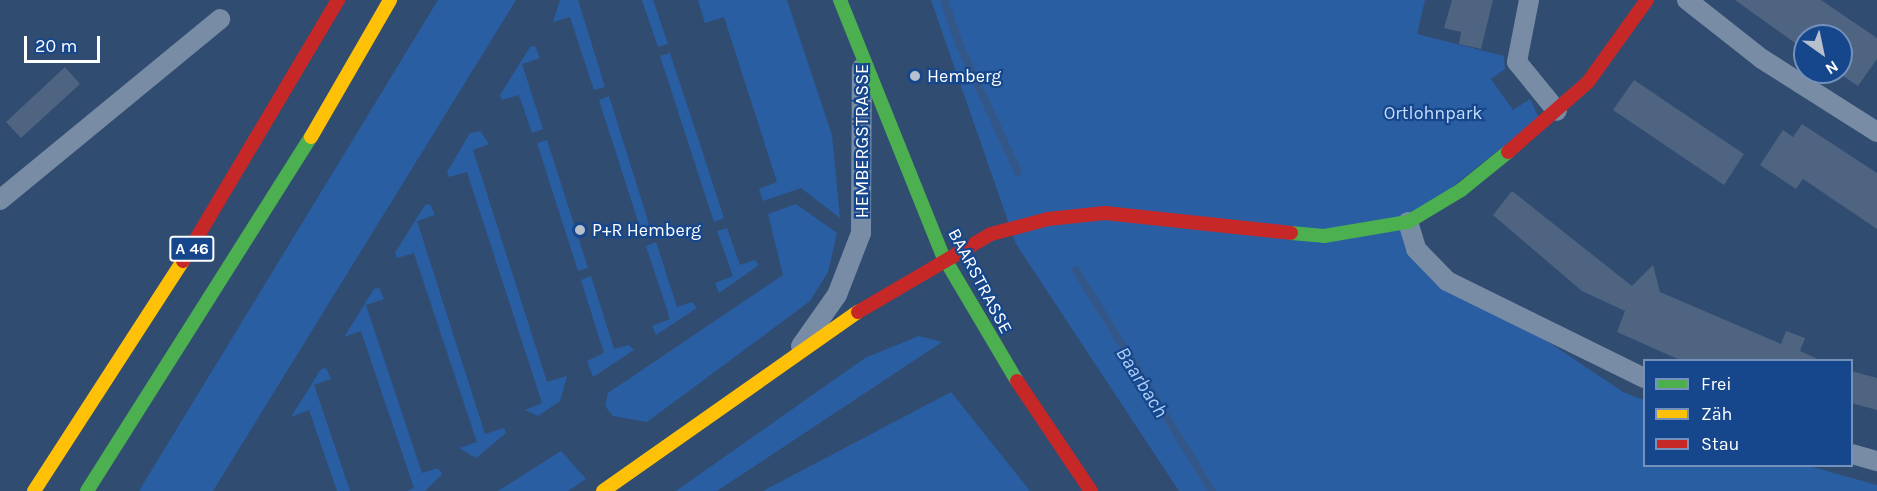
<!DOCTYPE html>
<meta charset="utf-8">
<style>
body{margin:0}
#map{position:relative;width:1877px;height:491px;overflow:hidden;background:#314c71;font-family:Karla,sans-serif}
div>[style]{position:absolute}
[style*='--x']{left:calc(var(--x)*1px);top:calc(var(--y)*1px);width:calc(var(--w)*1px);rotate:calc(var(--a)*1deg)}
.green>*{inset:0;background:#2a5ea3}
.stream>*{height:8px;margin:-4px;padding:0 4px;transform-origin:4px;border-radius:4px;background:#345789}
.building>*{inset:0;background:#4e6481}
.street>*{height:20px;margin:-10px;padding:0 10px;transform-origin:10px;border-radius:10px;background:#788ca5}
.fast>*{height:14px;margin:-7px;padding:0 7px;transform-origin:7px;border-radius:7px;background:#4caf50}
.slow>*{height:14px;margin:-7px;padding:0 7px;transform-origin:7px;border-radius:7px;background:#ffc107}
.jam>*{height:14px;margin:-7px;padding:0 7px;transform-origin:7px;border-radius:7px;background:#c62828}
.dots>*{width:16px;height:16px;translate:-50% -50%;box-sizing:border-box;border:3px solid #16478c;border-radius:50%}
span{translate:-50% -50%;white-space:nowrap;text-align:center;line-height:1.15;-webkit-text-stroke:4.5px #16478c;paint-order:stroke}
.shield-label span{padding:2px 4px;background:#16478c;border:2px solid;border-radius:4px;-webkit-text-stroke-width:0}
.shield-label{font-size:16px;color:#fff;font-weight:700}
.poi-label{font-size:18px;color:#fff}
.left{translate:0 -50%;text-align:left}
.park-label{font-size:18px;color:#c6ddfb}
.street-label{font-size:18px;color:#fff}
.water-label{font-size:20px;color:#accdf6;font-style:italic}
.legend{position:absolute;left:1643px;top:359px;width:210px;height:108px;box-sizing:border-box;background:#16478c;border:2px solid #7391ba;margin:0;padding:8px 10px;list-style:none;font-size:18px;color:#fff}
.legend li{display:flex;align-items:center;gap:12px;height:30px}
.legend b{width:30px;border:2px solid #7391ba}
.north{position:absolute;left:1793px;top:24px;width:60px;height:60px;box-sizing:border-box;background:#16478c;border:2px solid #7391ba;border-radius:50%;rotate:147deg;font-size:16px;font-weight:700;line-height:24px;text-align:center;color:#fff}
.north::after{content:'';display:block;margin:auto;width:21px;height:27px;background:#b7c0cd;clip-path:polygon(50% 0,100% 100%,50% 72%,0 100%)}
.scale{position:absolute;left:24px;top:36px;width:76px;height:27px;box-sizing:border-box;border:3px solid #fff;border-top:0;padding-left:8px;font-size:18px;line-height:21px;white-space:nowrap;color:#fff;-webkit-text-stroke:4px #16478c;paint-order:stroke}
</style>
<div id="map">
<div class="green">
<i style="clip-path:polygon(438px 0,516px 0,213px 491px,139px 491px)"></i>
<i style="clip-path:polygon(560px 0,578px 0,605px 87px,594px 90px,570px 17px,553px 22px)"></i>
<i style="clip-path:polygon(642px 0,653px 0,668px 44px,658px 47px)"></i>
<i style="clip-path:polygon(698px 0,787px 0,832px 135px,840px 218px,801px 188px,763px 201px,759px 189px,777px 182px,724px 17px,705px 23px)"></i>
<i style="clip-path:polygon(931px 0,1425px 0,1417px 34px,1504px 56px,1505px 69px,1491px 79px,1513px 110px,1530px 99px,1539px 118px,1408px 222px,1451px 277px,1623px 392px,1644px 400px,1644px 466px,1809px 466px,1877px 485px,1877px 491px,1179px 491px,1016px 244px)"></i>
<i style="clip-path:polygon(535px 46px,540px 58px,522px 64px,543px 129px,532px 133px,519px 95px,502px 100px,500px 95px,530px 47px)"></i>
<i style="clip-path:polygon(670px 53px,724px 218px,714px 222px,660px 56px)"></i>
<i style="clip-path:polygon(609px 96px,652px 234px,643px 237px,599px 100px)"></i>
<i style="clip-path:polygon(480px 131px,489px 144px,473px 150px,547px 382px,567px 376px,560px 401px,538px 416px,525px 410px,542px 403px,467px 172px,449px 177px,447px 172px,470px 133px)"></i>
<i style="clip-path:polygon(547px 140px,588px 268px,578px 271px,537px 143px)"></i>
<i style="clip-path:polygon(430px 204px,435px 215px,417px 221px,485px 434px,504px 428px,506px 433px,476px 458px,459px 448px,477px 442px,414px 253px,397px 258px,395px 253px,425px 205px)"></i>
<i style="clip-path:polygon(796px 204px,837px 233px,828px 272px,810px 301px,647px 422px,613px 416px,605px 406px,608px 393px,783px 275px,768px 214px)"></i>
<i style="clip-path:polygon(727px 228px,740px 265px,755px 260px,759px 265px,719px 293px,715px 283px,733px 276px,717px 231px)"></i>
<i style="clip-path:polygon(656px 242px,677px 307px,692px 302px,697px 308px,656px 335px,652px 326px,670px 319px,646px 246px)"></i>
<i style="clip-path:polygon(591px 276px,614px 349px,629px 345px,634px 350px,593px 377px,587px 361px,604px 353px,581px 280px)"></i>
<i style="clip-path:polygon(379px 288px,384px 299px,366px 305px,422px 473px,438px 468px,442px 474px,425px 491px,407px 491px,414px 488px,361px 331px,344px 337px,374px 289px)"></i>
<i style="clip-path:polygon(919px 336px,942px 342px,717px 491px,676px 491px,865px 358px)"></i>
<i style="clip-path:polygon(326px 368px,331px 379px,314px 385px,350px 491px,337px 491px,309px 410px,291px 417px,321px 369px)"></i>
<i style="clip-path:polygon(951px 392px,1030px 491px,763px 491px)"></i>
<i style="clip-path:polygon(561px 451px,586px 479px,568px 491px,498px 491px)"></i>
</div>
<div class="stream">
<i style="--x:944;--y:0;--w:49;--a:70.8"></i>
<i style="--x:960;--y:46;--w:139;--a:65.3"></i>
<i style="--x:1076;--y:270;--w:259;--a:58.4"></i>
</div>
<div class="building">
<i style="clip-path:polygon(1452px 0,1493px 0,1481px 49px,1459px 44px,1461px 32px,1444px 28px)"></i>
<i style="clip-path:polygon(1735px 0,1821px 0,1877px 38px,1877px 59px,1858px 86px,1837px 72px,1841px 36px,1805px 36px,1805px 50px)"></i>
<i style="clip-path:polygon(65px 67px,80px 84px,21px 138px,6px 122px)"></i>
<i style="clip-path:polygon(1634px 80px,1744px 154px,1724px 185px,1613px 110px)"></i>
<i style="clip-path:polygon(1802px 124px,1877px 173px,1877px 229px,1803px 179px,1796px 189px,1760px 165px,1783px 130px,1793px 137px)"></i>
<i style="clip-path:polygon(1512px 191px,1632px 286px,1653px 265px,1660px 292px,1781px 344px,1786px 331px,1805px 338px,1800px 351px,1820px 360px,1680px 360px,1617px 332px,1625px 311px,1582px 291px,1493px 215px)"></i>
<i style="clip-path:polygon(1851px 371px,1877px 378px,1877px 410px,1851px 403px)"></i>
</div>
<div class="street">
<i style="--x:1529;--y:0;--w:63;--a:101"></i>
<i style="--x:1517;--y:62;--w:63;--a:50.8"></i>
<i style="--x:1687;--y:0;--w:95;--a:38.2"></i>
<i style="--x:1762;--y:59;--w:136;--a:32.4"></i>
<i style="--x:0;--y:200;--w:285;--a:-39.4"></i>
<i style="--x:1408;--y:222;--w:28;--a:73"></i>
<i style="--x:1416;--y:249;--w:45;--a:45.9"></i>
<i style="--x:1447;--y:281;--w:220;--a:26.2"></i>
<i style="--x:801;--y:346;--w:62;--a:-54.8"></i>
<i style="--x:837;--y:295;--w:66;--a:-68.8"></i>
<i style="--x:861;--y:233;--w:165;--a:-89.7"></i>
<i style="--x:1852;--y:454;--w:26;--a:16"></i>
</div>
<div class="fast">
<i style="--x:840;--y:0;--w:276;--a:68.1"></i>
<i style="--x:943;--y:256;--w:145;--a:59.4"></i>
<i style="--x:1291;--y:233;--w:33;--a:5"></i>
<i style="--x:1324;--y:236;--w:85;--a:-9.5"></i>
<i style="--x:1408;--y:222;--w:62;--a:-31.1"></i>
<i style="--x:1461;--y:190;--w:60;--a:-39"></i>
<i style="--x:87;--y:491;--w:419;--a:-57.7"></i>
</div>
<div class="slow">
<i style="--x:311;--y:137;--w:158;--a:-60"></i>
<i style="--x:34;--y:491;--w:274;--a:-57.1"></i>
<i style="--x:603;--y:491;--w:312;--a:-35.1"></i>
</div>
<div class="jam">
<i style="--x:1508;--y:152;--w:106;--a:-41.2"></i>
<i style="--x:1588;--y:82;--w:101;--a:-54.3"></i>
<i style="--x:183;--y:261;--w:304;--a:-59.3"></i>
<i style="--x:858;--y:312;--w:154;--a:-30.4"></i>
<i style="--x:991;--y:234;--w:59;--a:-14.7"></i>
<i style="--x:1048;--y:219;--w:57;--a:-6"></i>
<i style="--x:1105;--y:213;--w:187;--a:6.1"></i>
<i style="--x:1017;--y:381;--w:133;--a:56.1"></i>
</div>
<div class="dots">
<i style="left:915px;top:76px;background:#b7c0cd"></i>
<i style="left:580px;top:230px;background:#b7c0cd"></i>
</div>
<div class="shield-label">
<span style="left:192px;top:249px">A 46</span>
</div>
<div class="poi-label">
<span class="left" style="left:927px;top:76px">Hemberg</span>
<span class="left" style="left:592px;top:230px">P+R Hemberg</span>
</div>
<div class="park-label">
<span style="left:1433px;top:113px">Ortlohnpark</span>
</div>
<div class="street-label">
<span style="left:862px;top:141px;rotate:-90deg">HEMBERGSTRASSE</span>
<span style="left:980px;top:281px;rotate:62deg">BAARSTRASSE</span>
</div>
<div class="water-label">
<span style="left:1142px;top:382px;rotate:58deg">Baarbach</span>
</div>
<ul class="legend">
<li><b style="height:8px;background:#4caf50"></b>Frei</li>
<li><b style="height:8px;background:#ffc107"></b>Zäh</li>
<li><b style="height:8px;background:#c62828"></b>Stau</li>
</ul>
<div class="north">N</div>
<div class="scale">20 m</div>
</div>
